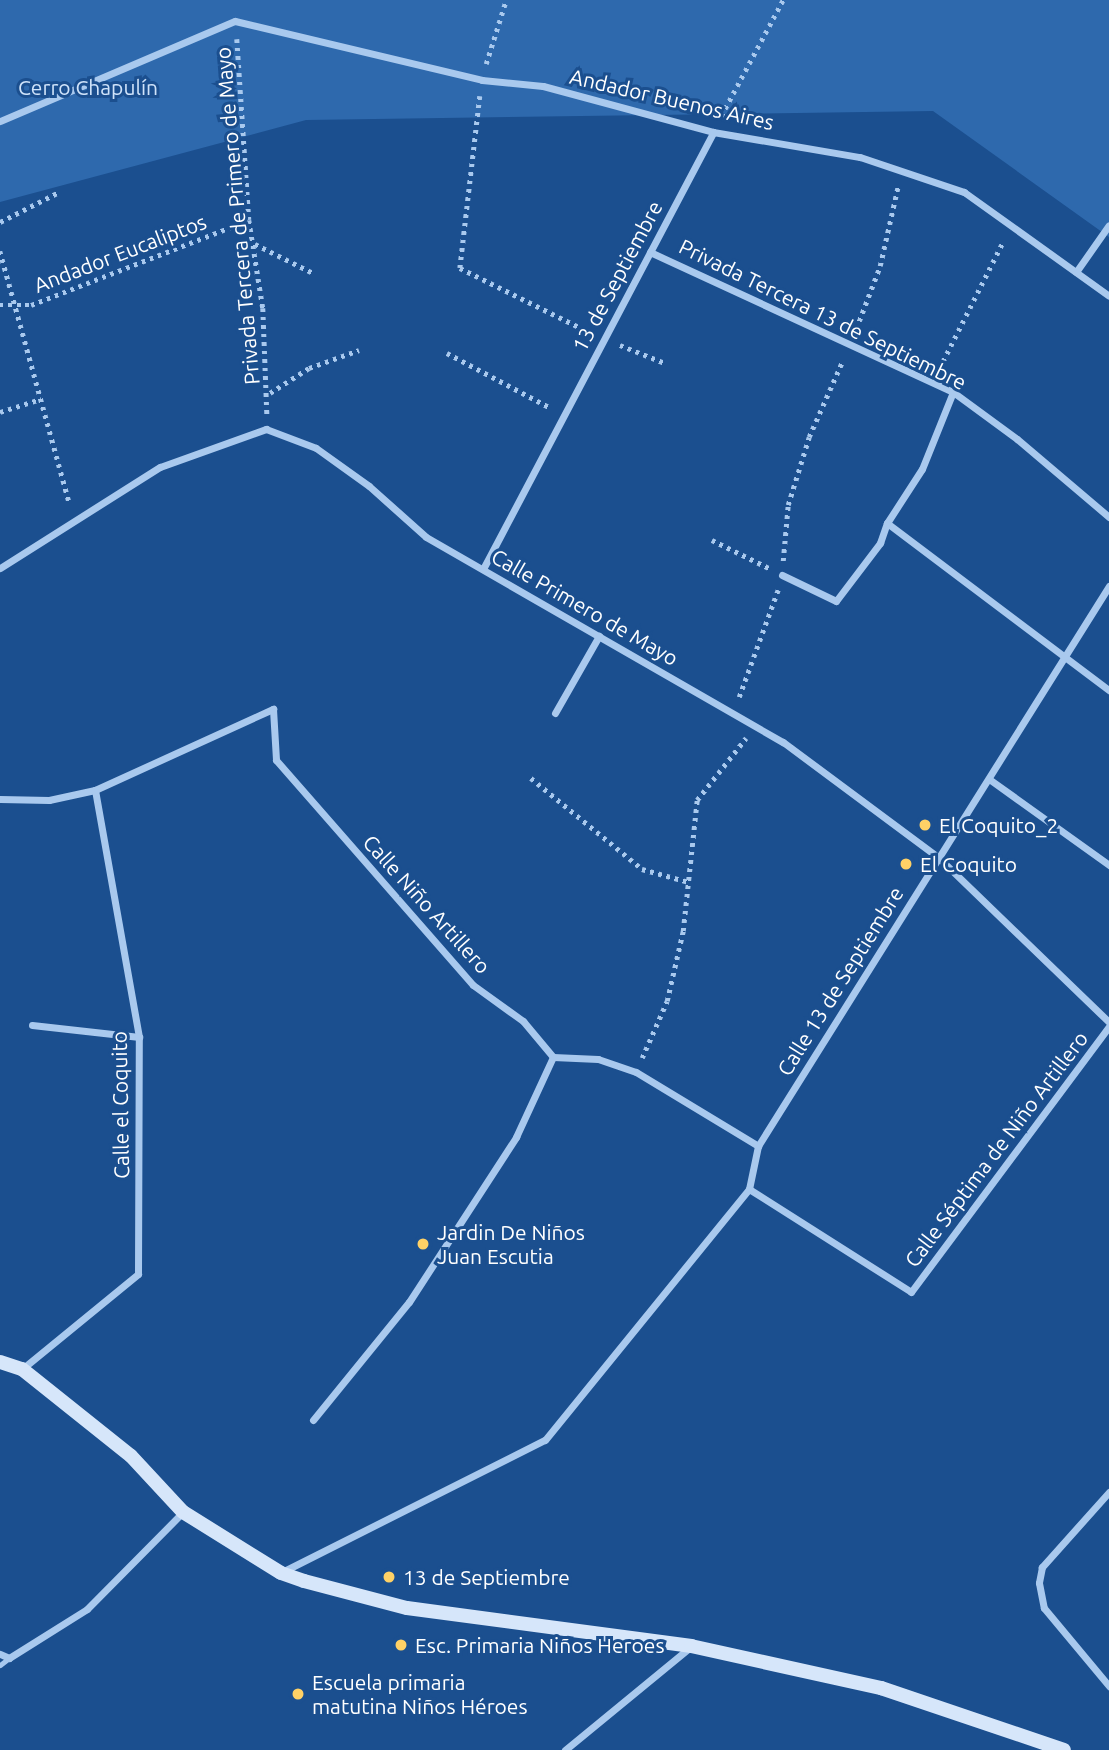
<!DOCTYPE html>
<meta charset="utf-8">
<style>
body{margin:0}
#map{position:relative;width:1109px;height:1750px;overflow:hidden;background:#1b4f8f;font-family:Ubuntu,sans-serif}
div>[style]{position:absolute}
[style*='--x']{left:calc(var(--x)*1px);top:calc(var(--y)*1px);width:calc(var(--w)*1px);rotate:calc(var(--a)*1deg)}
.green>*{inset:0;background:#2e69ad}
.path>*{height:4.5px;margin-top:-2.25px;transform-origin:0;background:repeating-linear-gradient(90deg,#a9c9ee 0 3.5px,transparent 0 8.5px)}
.lane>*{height:5px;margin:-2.5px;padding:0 2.5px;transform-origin:2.5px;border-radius:2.5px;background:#a9c9ee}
.street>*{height:7px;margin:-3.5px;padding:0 3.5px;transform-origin:3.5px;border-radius:3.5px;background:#a9c9ee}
.secondary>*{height:14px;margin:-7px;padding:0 7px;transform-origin:7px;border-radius:7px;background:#d6e6fa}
.dots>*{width:19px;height:19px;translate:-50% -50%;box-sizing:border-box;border:4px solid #1b4f8f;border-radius:50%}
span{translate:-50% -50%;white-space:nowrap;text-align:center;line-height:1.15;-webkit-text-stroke:6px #1b4f8f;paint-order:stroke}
.park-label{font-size:21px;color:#cfe3fa}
.street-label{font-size:21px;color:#fff}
.poi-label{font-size:21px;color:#fff}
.left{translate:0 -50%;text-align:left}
</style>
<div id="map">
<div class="green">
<i style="clip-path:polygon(0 0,1109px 0,1109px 237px,933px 111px,306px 120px,0 202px)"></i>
</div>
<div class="path">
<i style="--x:237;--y:39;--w:181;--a:86.2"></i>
<i style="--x:249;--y:220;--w:89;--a:81"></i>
<i style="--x:263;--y:308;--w:106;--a:87.8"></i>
<i style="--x:486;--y:64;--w:67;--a:-72.6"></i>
<i style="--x:480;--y:96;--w:173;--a:96.6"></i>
<i style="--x:460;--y:268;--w:144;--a:26.4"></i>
<i style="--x:721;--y:116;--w:132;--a:-61.9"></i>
<i style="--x:0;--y:222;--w:64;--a:-27"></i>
<i style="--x:255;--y:244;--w:65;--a:26.6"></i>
<i style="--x:0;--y:251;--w:263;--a:74.6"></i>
<i style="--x:0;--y:305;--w:31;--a:0"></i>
<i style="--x:31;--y:305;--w:234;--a:-21.3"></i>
<i style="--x:856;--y:329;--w:67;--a:-69.1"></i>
<i style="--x:880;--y:266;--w:82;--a:-77.3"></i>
<i style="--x:620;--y:345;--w:48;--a:21.8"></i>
<i style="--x:447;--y:353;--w:118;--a:27.9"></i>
<i style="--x:939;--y:369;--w:144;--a:-63.3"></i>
<i style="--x:270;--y:393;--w:46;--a:-32.7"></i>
<i style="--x:309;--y:368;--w:53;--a:-19.8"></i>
<i style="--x:0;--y:412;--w:43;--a:-17.6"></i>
<i style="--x:712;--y:540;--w:64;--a:26.2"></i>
<i style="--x:783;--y:561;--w:56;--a:-84.9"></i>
<i style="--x:788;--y:505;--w:71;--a:-72.8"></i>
<i style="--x:809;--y:437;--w:84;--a:-66.2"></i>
<i style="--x:739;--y:697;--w:114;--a:-70"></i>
<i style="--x:531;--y:778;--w:144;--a:39.3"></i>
<i style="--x:642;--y:869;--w:49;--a:15.5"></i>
<i style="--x:642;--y:1058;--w:62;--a:-66.3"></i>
<i style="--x:667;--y:1001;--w:72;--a:-77.1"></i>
<i style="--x:683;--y:931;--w:132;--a:-83.9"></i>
<i style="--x:697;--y:800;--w:79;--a:-51.7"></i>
</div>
<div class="lane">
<i style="--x:0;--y:1665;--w:11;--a:-38"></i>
</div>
<div class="street">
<i style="--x:0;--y:121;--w:255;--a:-23.1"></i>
<i style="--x:235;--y:21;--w:254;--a:13.4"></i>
<i style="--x:482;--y:80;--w:61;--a:5.6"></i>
<i style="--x:543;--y:86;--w:176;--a:15.1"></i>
<i style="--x:713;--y:132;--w:149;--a:9.7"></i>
<i style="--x:860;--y:157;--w:110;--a:18.6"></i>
<i style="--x:964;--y:192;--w:178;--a:35.6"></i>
<i style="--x:650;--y:252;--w:334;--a:24.8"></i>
<i style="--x:953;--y:392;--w:79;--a:36.3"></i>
<i style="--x:1017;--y:439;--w:121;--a:40.3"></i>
<i style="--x:1076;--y:272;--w:57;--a:-54.9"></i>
<i style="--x:887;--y:523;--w:278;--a:37"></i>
<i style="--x:0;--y:568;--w:189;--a:-32.3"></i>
<i style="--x:160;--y:467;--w:113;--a:-19.7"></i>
<i style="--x:266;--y:429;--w:53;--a:20.8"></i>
<i style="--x:316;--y:448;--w:65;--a:35.6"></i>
<i style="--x:369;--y:486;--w:76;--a:41.8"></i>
<i style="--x:426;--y:537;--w:412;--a:29.9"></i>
<i style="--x:783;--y:742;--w:193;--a:36.6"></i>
<i style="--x:938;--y:857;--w:238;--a:44"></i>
<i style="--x:483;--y:569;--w:494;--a:-62.2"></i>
<i style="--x:782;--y:575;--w:60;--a:25.7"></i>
<i style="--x:836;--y:601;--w:73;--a:-52.8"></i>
<i style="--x:880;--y:543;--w:21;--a:-71"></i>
<i style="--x:887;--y:523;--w:64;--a:-57.1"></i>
<i style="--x:922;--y:469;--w:83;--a:-68.1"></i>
<i style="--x:555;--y:713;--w:89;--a:-60.3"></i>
<i style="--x:989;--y:779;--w:148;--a:35.6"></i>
<i style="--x:0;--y:799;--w:49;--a:1.2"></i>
<i style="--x:49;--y:800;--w:47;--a:-12.3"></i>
<i style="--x:95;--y:790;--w:196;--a:-24.5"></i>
<i style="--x:273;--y:709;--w:51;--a:86.6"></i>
<i style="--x:276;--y:760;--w:299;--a:48.8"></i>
<i style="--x:473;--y:985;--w:62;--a:35.8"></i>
<i style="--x:523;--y:1021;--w:47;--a:50.2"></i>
<i style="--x:553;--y:1057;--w:45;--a:2.5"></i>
<i style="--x:598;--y:1059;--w:40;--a:18.9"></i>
<i style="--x:636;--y:1072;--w:143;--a:31.2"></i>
<i style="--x:32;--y:1025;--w:108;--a:6.4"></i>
<i style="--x:749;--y:1189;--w:192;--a:32.4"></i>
<i style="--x:911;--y:1292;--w:332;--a:-53.3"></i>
<i style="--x:22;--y:1369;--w:150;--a:-39.3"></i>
<i style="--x:138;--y:1274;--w:237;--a:-89.8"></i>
<i style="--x:139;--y:1037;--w:251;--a:-100.1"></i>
<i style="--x:313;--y:1420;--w:152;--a:-50.9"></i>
<i style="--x:409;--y:1302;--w:197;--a:-57"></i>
<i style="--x:516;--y:1137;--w:88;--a:-65.2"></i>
<i style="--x:1109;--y:1492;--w:101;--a:131.8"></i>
<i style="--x:1042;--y:1567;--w:16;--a:101"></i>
<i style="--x:1039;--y:1583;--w:25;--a:79"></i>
<i style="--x:1044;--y:1608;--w:102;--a:50.2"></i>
<i style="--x:282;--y:1572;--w:294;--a:-26.7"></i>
<i style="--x:545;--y:1440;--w:323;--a:-50.9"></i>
<i style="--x:749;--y:1189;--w:44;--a:-78.2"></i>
<i style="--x:758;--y:1146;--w:661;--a:-57.92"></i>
<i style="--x:0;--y:1654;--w:10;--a:24"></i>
<i style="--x:9;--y:1658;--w:92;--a:-32.1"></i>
<i style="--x:87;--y:1609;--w:136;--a:-45.3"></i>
<i style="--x:565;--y:1750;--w:161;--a:-39.4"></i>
</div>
<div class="secondary">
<i style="--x:0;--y:1362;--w:23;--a:18"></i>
<i style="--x:22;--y:1369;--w:139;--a:38.6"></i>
<i style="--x:131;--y:1456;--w:76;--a:47.1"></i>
<i style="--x:183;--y:1512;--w:115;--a:31.9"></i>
<i style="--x:281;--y:1573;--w:24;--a:19"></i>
<i style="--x:304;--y:1581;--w:106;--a:14.7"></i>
<i style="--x:407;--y:1608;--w:287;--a:7.6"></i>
<i style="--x:691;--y:1646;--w:195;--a:12.5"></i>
<i style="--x:881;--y:1688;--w:193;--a:18.7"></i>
</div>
<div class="dots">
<i style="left:925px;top:825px;background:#ffd166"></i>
<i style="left:906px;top:864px;background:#ffd166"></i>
<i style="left:423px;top:1244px;background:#ffd166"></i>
<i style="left:389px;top:1577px;background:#ffd166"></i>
<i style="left:401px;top:1645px;background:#ffd166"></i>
<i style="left:298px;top:1694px;background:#ffd166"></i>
</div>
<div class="park-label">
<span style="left:88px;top:87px">Cerro Chapulín</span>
</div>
<div class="street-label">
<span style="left:672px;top:99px;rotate:13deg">Andador Buenos Aires</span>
<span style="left:237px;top:216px;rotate:-95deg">Privada Tercera de Primero de Mayo</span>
<span style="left:120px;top:253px;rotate:-21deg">Andador Eucaliptos</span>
<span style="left:617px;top:276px;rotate:-62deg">13 de Septiembre</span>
<span style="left:823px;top:314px;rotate:26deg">Privada Tercera 13 de Septiembre</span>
<span style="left:585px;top:607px;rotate:30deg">Calle Primero de Mayo</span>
<span style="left:427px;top:904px;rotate:48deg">Calle Niño Artillero</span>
<span style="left:840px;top:981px;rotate:-58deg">Calle 13 de Septiembre</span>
<span style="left:120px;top:1105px;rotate:-91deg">Calle el Coquito</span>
<span style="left:996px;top:1149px;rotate:-53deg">Calle Séptima de Niño Artillero</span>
</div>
<div class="poi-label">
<span class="left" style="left:939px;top:825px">El Coquito_2</span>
<span class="left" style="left:920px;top:864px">El Coquito</span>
<span class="left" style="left:437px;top:1244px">Jardin De Niños<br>Juan Escutia</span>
<span class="left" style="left:403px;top:1577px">13 de Septiembre</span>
<span class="left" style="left:415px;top:1645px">Esc. Primaria Niños Heroes</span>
<span class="left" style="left:312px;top:1694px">Escuela primaria<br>matutina Niños Héroes</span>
</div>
</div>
